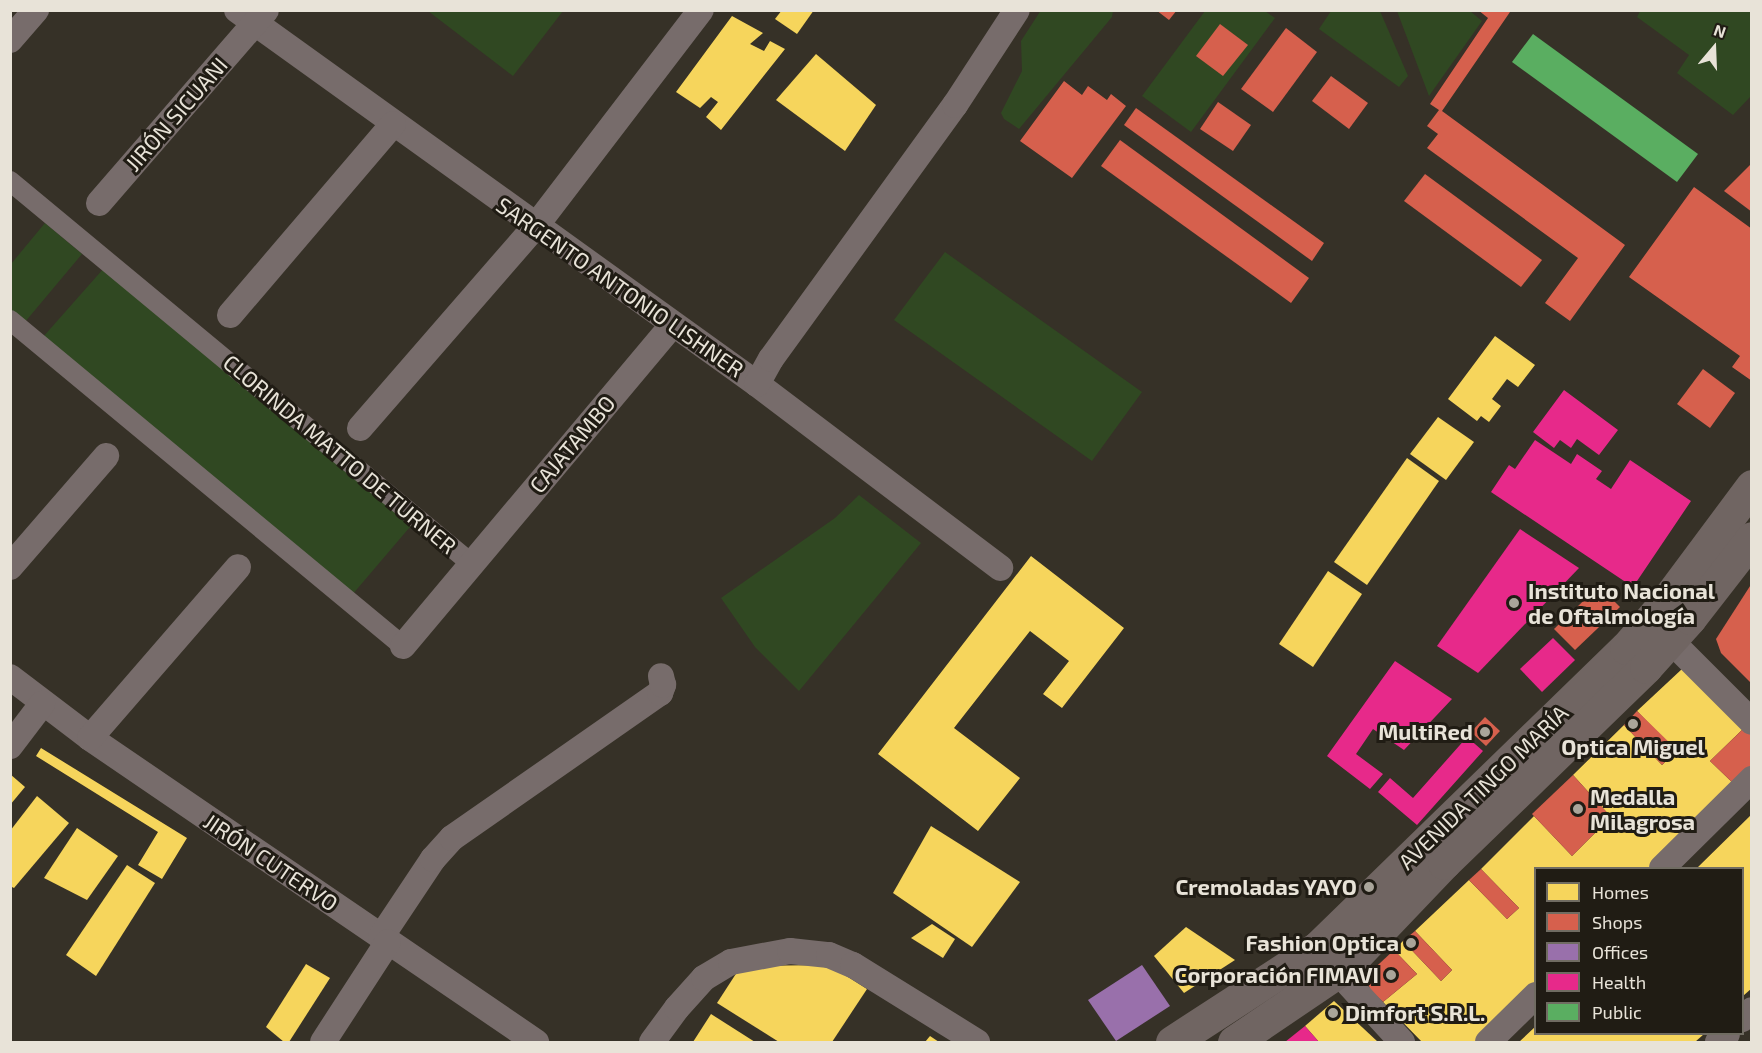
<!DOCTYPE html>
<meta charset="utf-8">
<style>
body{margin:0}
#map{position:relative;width:1762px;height:1053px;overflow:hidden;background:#363127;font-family:"Exo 2",sans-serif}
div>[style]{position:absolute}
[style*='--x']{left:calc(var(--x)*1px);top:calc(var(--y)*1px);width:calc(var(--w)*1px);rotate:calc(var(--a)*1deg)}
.green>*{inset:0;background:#304822}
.homes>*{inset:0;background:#f6d55c}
.shops>*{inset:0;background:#d6604d}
.offices>*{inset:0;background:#9970ab}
.health>*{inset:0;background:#e7298a}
.public>*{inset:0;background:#5aae61}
.pedestrian>*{height:20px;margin:-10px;padding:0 10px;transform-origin:10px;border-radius:10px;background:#776c6b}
.minor>*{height:26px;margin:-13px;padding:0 13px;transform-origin:13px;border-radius:13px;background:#776c6b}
.secondary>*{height:33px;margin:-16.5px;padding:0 16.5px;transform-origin:16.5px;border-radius:16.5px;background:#706562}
.dots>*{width:16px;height:16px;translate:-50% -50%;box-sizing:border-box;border:3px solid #201c14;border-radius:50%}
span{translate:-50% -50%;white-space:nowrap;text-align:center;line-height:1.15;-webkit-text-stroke:6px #201c14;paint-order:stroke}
.street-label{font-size:22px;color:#e8e3d8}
.poi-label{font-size:22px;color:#e8e3d8;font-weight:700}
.left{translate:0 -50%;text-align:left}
.right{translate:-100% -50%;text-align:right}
.frame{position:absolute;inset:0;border:12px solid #e8e3d8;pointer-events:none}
.legend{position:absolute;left:1534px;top:867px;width:210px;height:168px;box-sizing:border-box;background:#201c14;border:2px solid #706c62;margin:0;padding:8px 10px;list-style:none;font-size:18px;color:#e8e3d8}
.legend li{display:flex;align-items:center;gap:12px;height:30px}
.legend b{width:30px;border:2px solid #706c62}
.north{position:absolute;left:1684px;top:18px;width:60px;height:60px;-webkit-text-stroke:4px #201c14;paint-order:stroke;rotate:19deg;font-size:16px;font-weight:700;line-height:24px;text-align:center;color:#e8e3d8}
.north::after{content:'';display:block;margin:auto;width:21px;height:27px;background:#e8e3d8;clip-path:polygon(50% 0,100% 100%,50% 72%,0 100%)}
</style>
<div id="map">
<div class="green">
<i style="clip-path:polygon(1041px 10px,1113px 11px,1112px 17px,1019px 129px,1004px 119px,1001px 113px,1022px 71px,1021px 41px)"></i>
<i style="clip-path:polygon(428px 11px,563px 11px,513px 76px)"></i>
<i style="clip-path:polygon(1205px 11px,1265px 11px,1275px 18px,1191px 132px,1142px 96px)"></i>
<i style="clip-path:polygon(1331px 11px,1380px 11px,1408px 76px,1399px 87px,1319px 29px)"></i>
<i style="clip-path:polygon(1397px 11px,1470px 11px,1482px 21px,1429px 96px)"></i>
<i style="clip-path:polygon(1640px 11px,1751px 11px,1751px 96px,1733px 115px,1677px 73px,1689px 55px,1637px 17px)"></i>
<i style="clip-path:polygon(45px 223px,82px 254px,25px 322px,11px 310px,11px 264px)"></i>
<i style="clip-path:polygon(945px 252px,1142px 392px,1092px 461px,894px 320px)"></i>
<i style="clip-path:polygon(112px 259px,421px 514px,352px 595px,43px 337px)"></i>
<i style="clip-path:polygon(859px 495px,921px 543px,799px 691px,755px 647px,721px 598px,835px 518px)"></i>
</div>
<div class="homes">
<i style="clip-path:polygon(782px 10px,814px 10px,797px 34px,775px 19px)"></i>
<i style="clip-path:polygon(732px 16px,763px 33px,750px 44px,764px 51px,770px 41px,785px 49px,721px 130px,706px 117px,718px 102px,711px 97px,700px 108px,676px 92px)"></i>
<i style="clip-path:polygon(816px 54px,876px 105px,845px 151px,776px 100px)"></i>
<i style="clip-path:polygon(1495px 336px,1535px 365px,1518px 387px,1507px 379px,1492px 399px,1501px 406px,1489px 422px,1481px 416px,1477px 421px,1448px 399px)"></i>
<i style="clip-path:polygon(1438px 417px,1474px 442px,1446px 480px,1410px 454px)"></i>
<i style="clip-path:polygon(1407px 458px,1439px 481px,1367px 585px,1334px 562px)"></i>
<i style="clip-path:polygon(1031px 556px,1124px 628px,1062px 708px,1043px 694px,1069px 661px,1030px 631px,954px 728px,1020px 778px,978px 831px,878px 754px)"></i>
<i style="clip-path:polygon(1328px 571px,1362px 594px,1313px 667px,1279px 644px)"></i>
<i style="clip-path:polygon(1682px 669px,1744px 728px,1710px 761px,1736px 786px,1655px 868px,1536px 868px,1536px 981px,1480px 1042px,1422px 1042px,1383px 1002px,1417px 974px,1394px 950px,1403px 941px,1441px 981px,1452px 970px,1415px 931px,1469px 880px,1507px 919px,1519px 908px,1481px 869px,1534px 816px,1572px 856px,1611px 817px,1573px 775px,1624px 725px,1662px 765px,1676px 751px,1637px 711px)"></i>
<i style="clip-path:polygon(41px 748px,187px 838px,162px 879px,138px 865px,158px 832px,36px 756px)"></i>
<i style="clip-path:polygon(10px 774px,25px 787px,10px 805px)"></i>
<i style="clip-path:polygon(37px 796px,69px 823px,14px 888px,10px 886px,10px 831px)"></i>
<i style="clip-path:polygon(1752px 814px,1752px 988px,1743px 996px,1743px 868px,1697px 868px)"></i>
<i style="clip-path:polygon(931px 826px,1020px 882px,972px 947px,893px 893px)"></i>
<i style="clip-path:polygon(77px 828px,118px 856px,87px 900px,44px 878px)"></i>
<i style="clip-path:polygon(127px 865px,155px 883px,96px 976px,66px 955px)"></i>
<i style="clip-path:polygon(932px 924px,955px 939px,943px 958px,911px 938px)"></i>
<i style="clip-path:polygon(1186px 927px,1235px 960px,1184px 993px,1154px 956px)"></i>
<i style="clip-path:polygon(306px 964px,330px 978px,289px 1042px,284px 1042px,266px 1027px)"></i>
<i style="clip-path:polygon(829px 965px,867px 989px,832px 1042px,779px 1042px,717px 1003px,741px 966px)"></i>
<i style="clip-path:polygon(1334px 1001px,1378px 1042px,1319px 1042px,1305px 1026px)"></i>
<i style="clip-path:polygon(711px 1014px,755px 1042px,693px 1042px)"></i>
<i style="clip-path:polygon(1536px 1026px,1536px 1034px,1704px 1034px,1695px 1042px,1519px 1042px)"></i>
<i style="clip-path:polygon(930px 1036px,939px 1042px,925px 1042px)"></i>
</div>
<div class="shops">
<i style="clip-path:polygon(1156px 10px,1177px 10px,1169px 20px)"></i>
<i style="clip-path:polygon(1478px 10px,1510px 12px,1442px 111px,1625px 245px,1570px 321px,1545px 303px,1578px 258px,1427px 148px,1438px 134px,1427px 126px,1439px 110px,1430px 104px,1488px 18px)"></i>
<i style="clip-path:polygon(1220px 24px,1248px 45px,1223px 76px,1196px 56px)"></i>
<i style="clip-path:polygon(1286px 28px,1317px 52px,1273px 112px,1241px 89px)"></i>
<i style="clip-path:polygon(1331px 76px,1368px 103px,1349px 129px,1312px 101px)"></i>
<i style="clip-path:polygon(1064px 81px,1082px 95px,1088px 86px,1107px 100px,1111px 94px,1126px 106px,1072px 178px,1020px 141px)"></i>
<i style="clip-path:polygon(1218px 102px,1251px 125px,1233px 151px,1200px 129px)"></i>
<i style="clip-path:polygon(1136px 108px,1324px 243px,1312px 261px,1124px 125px)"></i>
<i style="clip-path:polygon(1120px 140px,1309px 278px,1291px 303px,1101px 166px)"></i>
<i style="clip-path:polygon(1752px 163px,1752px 212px,1724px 191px)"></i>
<i style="clip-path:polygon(1425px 174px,1542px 260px,1521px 287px,1404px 201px)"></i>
<i style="clip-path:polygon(1694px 187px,1752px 229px,1752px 381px,1732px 367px,1740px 356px,1629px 277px)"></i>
<i style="clip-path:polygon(1703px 369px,1735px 393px,1710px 428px,1677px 404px)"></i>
<i style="clip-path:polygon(1752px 583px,1752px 684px,1721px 653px,1716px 639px)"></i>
<i style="clip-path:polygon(1599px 586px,1620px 607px,1575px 650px,1554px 629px)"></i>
<i style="clip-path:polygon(1637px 711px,1677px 750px,1662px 765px,1624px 725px)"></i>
<i style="clip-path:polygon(1485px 717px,1500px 731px,1486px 746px,1471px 732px)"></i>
<i style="clip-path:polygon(1744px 728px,1752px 736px,1752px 771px,1736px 786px,1710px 761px)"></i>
<i style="clip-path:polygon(1573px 775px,1611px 817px,1572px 856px,1532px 814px)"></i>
<i style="clip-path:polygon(1481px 869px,1519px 908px,1507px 919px,1469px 880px)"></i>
<i style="clip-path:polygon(1415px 931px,1452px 970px,1441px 981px,1403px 941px)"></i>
<i style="clip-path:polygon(1394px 950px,1417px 974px,1383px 1002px,1371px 991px,1365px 977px)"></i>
</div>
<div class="offices">
<i style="clip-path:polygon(1142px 965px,1170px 1006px,1116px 1041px,1088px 1000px)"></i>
</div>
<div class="health">
<i style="clip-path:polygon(1564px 390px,1618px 430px,1599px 455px,1577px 439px,1571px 448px,1560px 440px,1554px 448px,1533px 432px)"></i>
<i style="clip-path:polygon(1535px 440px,1571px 464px,1577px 454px,1602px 471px,1596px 479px,1611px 489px,1630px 460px,1691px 501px,1633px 587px,1491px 492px,1509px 465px,1515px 469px)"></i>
<i style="clip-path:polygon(1520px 529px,1579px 568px,1478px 673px,1437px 646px)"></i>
<i style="clip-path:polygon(1553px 638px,1575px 660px,1542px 692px,1520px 669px)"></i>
<i style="clip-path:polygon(1395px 661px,1452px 699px,1404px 750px,1373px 729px,1356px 754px,1383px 774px,1370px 789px,1327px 756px)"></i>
<i style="clip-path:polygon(1467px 737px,1483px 751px,1417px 825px,1378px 792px,1390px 778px,1413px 798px)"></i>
<i style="clip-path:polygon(1305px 1026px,1319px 1042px,1285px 1042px)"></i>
</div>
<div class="public">
<i style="clip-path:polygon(1533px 34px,1698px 154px,1677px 182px,1512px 62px)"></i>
</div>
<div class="pedestrian">
<i style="--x:10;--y:181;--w:600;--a:39.66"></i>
<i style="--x:10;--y:320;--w:511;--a:39.68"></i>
</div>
<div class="minor">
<i style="--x:237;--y:10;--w:641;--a:35.72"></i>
<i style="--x:757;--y:384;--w:305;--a:37.1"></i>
<i style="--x:10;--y:40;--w:40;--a:-49"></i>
<i style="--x:99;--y:203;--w:255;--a:-49.1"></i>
<i style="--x:230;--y:315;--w:251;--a:-49.5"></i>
<i style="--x:757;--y:384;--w:29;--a:-61"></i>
<i style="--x:771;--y:359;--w:314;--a:-54.1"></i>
<i style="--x:955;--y:105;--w:113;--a:-56.9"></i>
<i style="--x:360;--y:428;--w:267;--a:-49"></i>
<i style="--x:535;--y:227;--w:273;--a:-52.6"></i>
<i style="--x:10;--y:567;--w:147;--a:-49.1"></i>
<i style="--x:1657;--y:627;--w:134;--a:45"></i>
<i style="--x:403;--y:646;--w:420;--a:-50"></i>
<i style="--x:10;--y:677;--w:101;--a:37.3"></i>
<i style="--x:90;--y:738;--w:540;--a:34.28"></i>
<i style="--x:90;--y:738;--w:226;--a:-49.1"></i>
<i style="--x:10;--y:746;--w:53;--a:-52.7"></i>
<i style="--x:1662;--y:868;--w:127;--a:-44.7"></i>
<i style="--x:381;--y:937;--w:94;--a:-56.3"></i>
<i style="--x:433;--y:859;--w:28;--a:-48"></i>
<i style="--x:452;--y:838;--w:254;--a:-34.9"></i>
<i style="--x:660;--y:693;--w:9;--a:-69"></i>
<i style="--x:663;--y:685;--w:9;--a:-103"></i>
<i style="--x:1325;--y:958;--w:114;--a:47.5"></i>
<i style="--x:1742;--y:1019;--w:13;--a:-42"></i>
<i style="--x:323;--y:1042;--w:119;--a:-57"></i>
<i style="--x:652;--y:1042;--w:42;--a:-53.7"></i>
<i style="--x:677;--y:1008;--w:40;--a:-48"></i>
<i style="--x:704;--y:978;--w:31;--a:-31"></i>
<i style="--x:731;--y:962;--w:60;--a:-10.6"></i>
<i style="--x:790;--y:951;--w:39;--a:6"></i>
<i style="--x:829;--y:955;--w:26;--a:23"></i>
<i style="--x:853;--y:965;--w:146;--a:31.8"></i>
<i style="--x:1488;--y:1042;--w:67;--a:-44.4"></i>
<i style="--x:1718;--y:1042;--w:12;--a:-42"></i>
</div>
<div class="secondary">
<i style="--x:1172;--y:1042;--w:173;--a:-33"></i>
<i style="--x:1317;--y:948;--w:431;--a:-44.2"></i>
<i style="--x:1626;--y:648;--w:58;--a:-49.2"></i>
<i style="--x:1664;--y:604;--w:147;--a:-53.3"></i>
<i style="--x:1234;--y:1042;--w:125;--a:-34.2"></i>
<i style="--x:1337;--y:972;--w:25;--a:-42"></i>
<i style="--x:1356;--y:955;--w:127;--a:-46.3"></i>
<i style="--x:1444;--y:863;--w:281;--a:-44.1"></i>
<i style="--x:1646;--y:667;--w:66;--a:-48.1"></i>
<i style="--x:1690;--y:618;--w:101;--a:-52.2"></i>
</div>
<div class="dots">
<i style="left:1514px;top:603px;background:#aaa59a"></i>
<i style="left:1633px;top:724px;background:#aaa59a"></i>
<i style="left:1485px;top:732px;background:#aaa59a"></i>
<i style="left:1578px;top:809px;background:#aaa59a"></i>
<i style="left:1369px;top:887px;background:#aaa59a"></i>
<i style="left:1411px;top:943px;background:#aaa59a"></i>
<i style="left:1391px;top:975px;background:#aaa59a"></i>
<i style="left:1333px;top:1013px;background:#aaa59a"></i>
</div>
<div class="street-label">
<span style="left:176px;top:114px;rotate:-49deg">JIRÓN SICUANI</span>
<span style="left:620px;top:287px;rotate:35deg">SARGENTO ANTONIO LISHNER</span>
<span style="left:572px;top:444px;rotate:-50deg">CAJATAMBO</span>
<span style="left:340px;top:454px;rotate:40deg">CLORINDA MATTO DE TURNER</span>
<span style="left:1483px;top:787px;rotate:-44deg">AVENIDA TINGO MARÍA</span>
<span style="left:271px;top:862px;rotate:34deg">JIRÓN CUTERVO</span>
</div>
<div class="poi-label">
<span class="left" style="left:1528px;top:603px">Instituto Nacional<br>de Oftalmología</span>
<span class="right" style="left:1473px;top:732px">MultiRed</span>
<span style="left:1633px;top:747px">Optica Miguel</span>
<span class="left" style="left:1590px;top:809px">Medalla<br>Milagrosa</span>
<span class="right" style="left:1357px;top:887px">Cremoladas YAYO</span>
<span class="right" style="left:1399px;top:943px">Fashion Optica</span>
<span class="right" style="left:1379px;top:975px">Corporación FIMAVI</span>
<span class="left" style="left:1345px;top:1013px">Dimfort S.R.L.</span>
</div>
<div class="frame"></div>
<ul class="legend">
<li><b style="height:16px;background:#f6d55c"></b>Homes</li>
<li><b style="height:16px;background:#d6604d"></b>Shops</li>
<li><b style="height:16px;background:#9970ab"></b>Offices</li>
<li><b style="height:16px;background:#e7298a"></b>Health</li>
<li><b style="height:16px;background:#5aae61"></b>Public</li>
</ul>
<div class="north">N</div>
</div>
